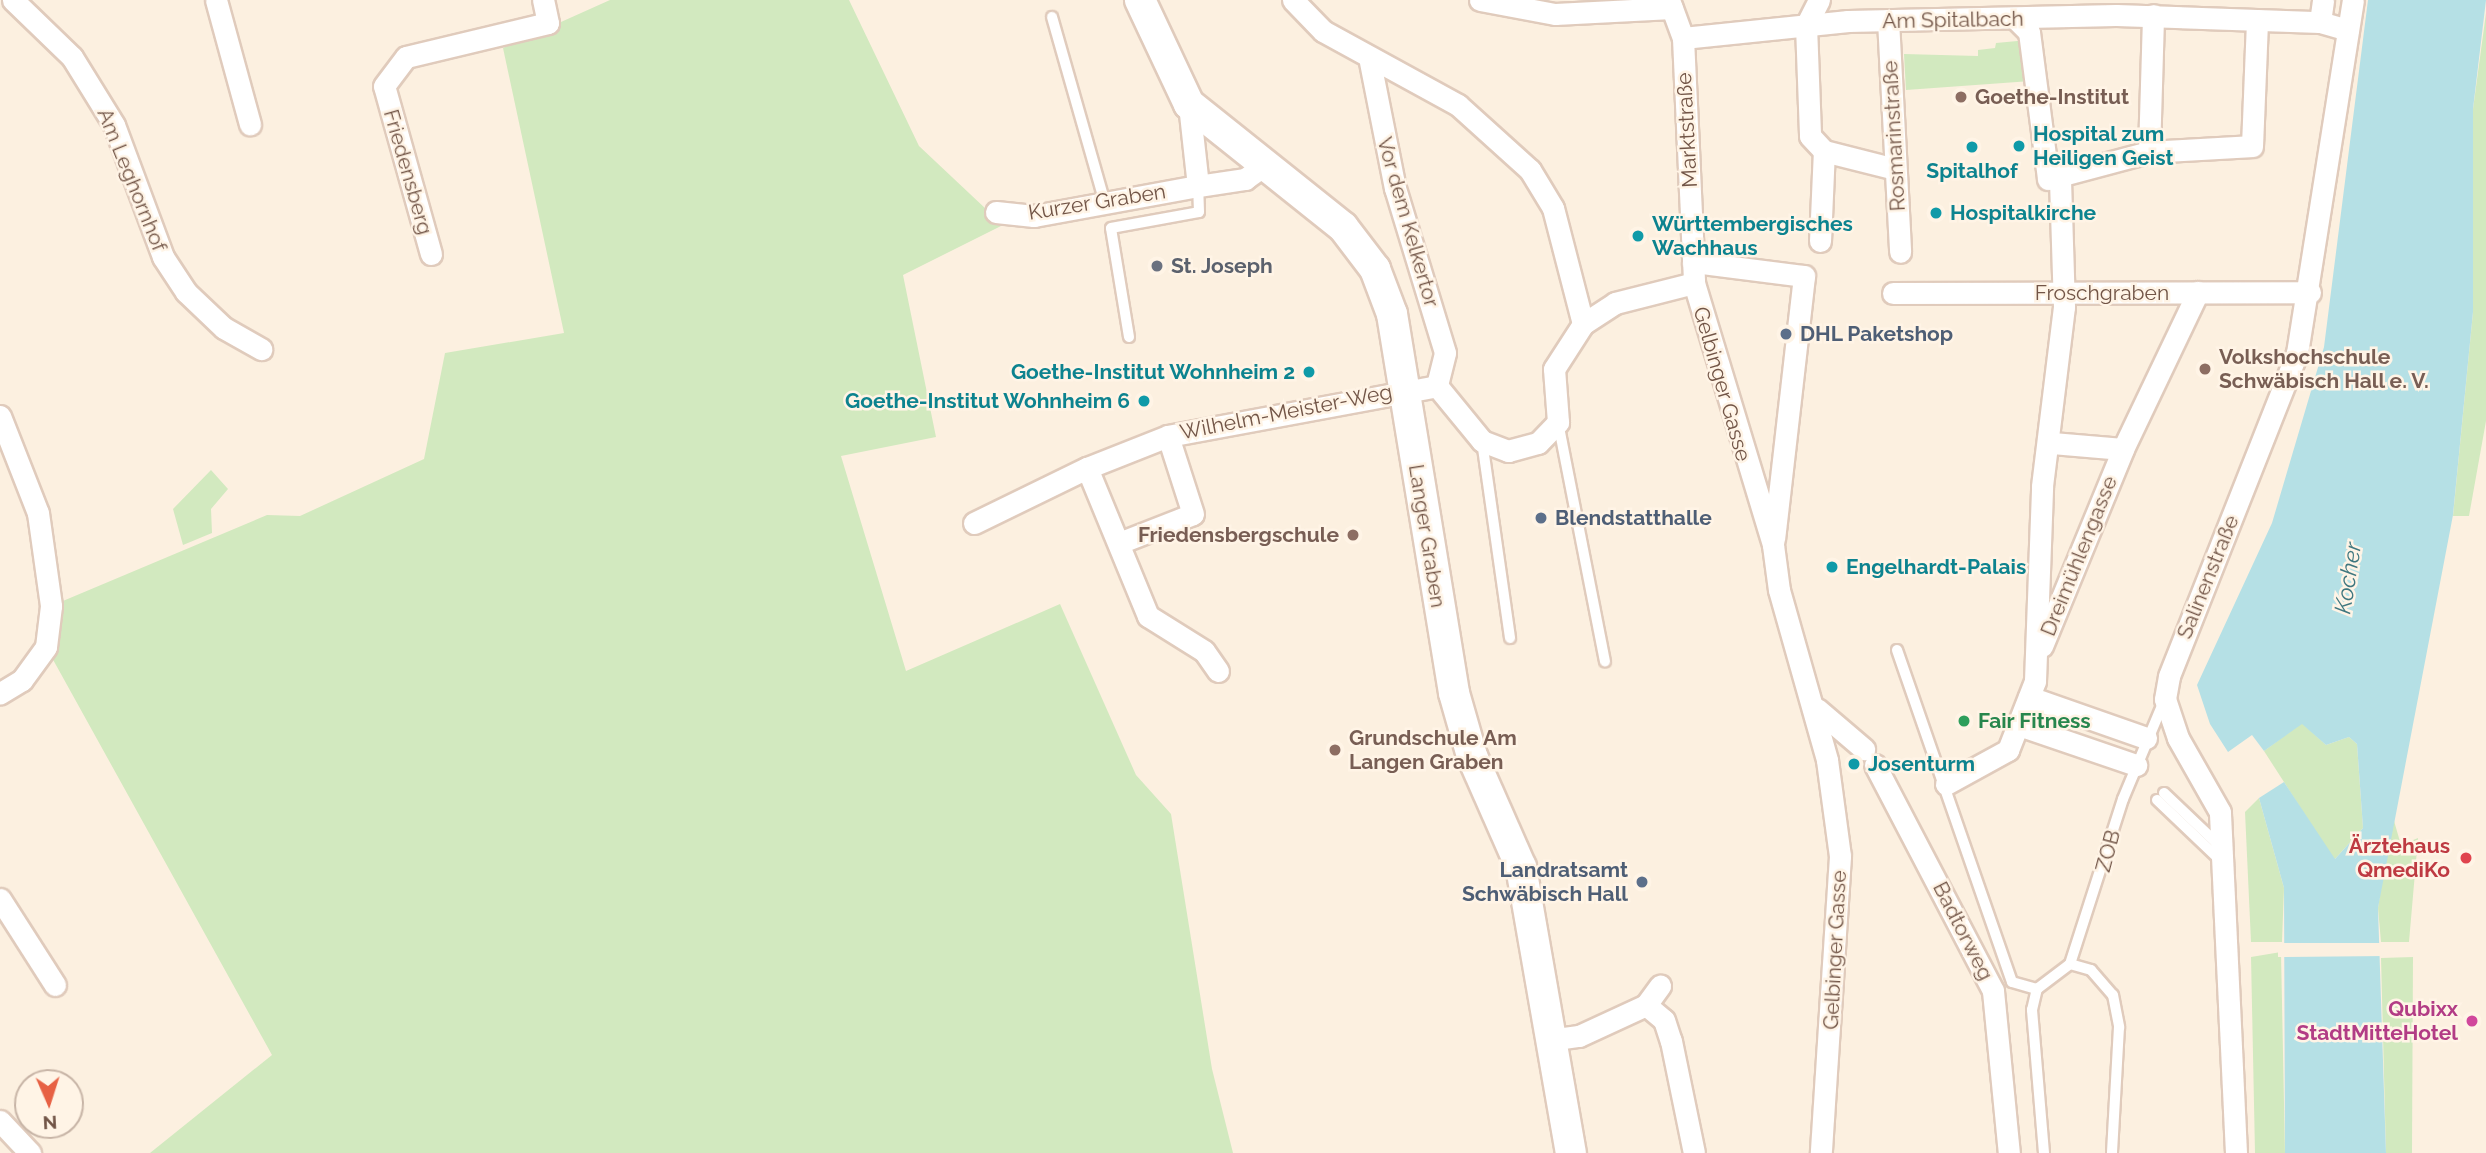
<!DOCTYPE html>
<meta charset="utf-8">
<style>
body{margin:0}
#map{position:relative;width:2486px;height:1153px;overflow:hidden;background:#fcf0e0;font-family:Raleway,sans-serif}
div>[style]{position:absolute}
[style*='--x']{left:calc(var(--x)*1px);top:calc(var(--y)*1px);width:calc(var(--w)*1px);rotate:calc(var(--a)*1deg)}
.green>*{inset:0;background:#d2e9bf}
.water>*{inset:0;background:#b5e0e5}
.pier>*{inset:0;background:#fcf0e0}
.roads{filter:drop-shadow(2px 0 #e0cbbc) drop-shadow(-2px 0 #e0cbbc) drop-shadow(0 2px #e0cbbc) drop-shadow(0 -2px #e0cbbc)}
.lane>*{height:10px;margin:-5px;padding:0 5px;transform-origin:5px;border-radius:5px;background:#fff}
.street>*{height:21px;margin:-10.5px;padding:0 10.5px;transform-origin:10.5px;border-radius:10.5px;background:#fff}
.secondary>*{height:30px;margin:-15px;padding:0 15px;transform-origin:15px;border-radius:15px;background:#fff}
.dots>*{width:19px;height:19px;translate:-50% -50%;box-sizing:border-box;border:4px solid #fff4e6;border-radius:50%}
span{translate:-50% -50%;white-space:nowrap;text-align:center;line-height:1.15;-webkit-text-stroke:5px #fff4e6;paint-order:stroke}
.street-label{font-size:21px;color:#725547}
.education-label{font-size:21px;color:#785e54;font-weight:700}
.left{translate:0 -50%;text-align:left}
.right{translate:-100% -50%;text-align:right}
.culture-label{font-size:21px;color:#0d838f;font-weight:700}
.worship-label{font-size:21px;color:#5b616d;font-weight:700}
.service-label{font-size:21px;color:#4e5e75;font-weight:700}
.leisure-label{font-size:21px;color:#27864d;font-weight:700}
.health-label{font-size:21px;color:#be3a42;font-weight:700}
.hotel-label{font-size:21px;color:#b23c85;font-weight:700}
.water-label{font-size:23px;color:#3f777f;font-style:italic}
.north{position:absolute;left:14px;top:1069px;width:70px;height:70px;box-sizing:border-box;background:#fff4e6;border:2px solid #c7b4a6;border-radius:50%;rotate:177deg;font-size:19px;font-weight:700;line-height:28px;text-align:center;color:#725547}
.north::after{content:'';display:block;margin:auto;width:24px;height:32px;background:#e76144;clip-path:polygon(50% 0,100% 100%,50% 72%,0 100%)}
</style>
<div id="map">
<div class="green">
<i style="clip-path:polygon(610px 0,849px 0,919px 146px,1003px 225px,903px 275px,936px 437px,841px 456px,906px 671px,1060px 604px,1136px 775px,1171px 814px,1212px 1069px,1233px 1153px,150px 1153px,272px 1055px,46px 647px,51px 606px,267px 515px,300px 516px,424px 459px,445px 353px,564px 333px,503px 48px)"></i>
<i style="clip-path:polygon(2486px 13px,2486px 421px,2469px 516px,2453px 516px,2473px 312px,2473px 109px)"></i>
<i style="clip-path:polygon(2028px 40px,2031px 81px,1906px 90px,1904px 54px,1978px 56px,1978px 50px,1995px 48px,1996px 43px)"></i>
<i style="clip-path:polygon(211px 470px,228px 489px,211px 509px,212px 533px,183px 545px,173px 509px)"></i>
<i style="clip-path:polygon(2302px 723px,2326px 745px,2349px 737px,2357px 744px,2363px 828px,2334px 860px,2264px 751px)"></i>
<i style="clip-path:polygon(2259px 798px,2284px 888px,2282px 942px,2251px 942px,2245px 812px)"></i>
<i style="clip-path:polygon(2392px 814px,2401px 845px,2418px 838px,2409px 942px,2381px 942px,2378px 908px)"></i>
<i style="clip-path:polygon(2281px 952px,2285px 1153px,2255px 1153px,2251px 957px)"></i>
<i style="clip-path:polygon(2413px 957px,2412px 1153px,2386px 1153px,2381px 958px)"></i>
</div>
<div class="water">
<i style="clip-path:polygon(2368px 0,2486px 0,2473px 109px,2473px 312px,2453px 515px,2378px 908px,2386px 1153px,2285px 1153px,2284px 888px,2259px 798px,2284px 782px,2335px 859px,2363px 828px,2357px 744px,2349px 737px,2326px 745px,2302px 724px,2264px 751px,2252px 735px,2228px 752px,2210px 724px,2197px 685px,2272px 523px,2324px 347px)"></i>
</div>
<div class="pier">
<i style="clip-path:polygon(2278px 943px,2384px 943px,2385px 956px,2278px 957px)"></i>
</div>
<div class="roads">
<div class="lane">
<i style="--x:1052;--y:17;--w:189;--a:74.1"></i>
<i style="--x:1129;--y:337;--w:110;--a:-99.4"></i>
<i style="--x:1111;--y:228;--w:89;--a:-10.3"></i>
<i style="--x:1199;--y:212;--w:26;--a:-92"></i>
<i style="--x:1558;--y:422;--w:244;--a:78.9"></i>
<i style="--x:1482;--y:441;--w:199;--a:81.9"></i>
<i style="--x:1897;--y:650;--w:351;--a:70.9"></i>
<i style="--x:2012;--y:982;--w:26;--a:16"></i>
<i style="--x:2164;--y:793;--w:79;--a:43.5"></i>
<i style="--x:2157;--y:800;--w:88;--a:43.6"></i>
<i style="--x:2070;--y:964;--w:22;--a:16"></i>
<i style="--x:2091;--y:970;--w:33;--a:49"></i>
<i style="--x:2113;--y:995;--w:33;--a:79"></i>
<i style="--x:2119;--y:1027;--w:126;--a:93.2"></i>
<i style="--x:2044;--y:1153;--w:144;--a:-94.8"></i>
<i style="--x:2032;--y:1010;--w:22;--a:-77"></i>
<i style="--x:2037;--y:989;--w:41;--a:-37.1"></i>
<i style="--x:2070;--y:964;--w:173;--a:-72.2"></i>
<i style="--x:2123;--y:799;--w:106;--a:-67.3"></i>
</div>
<div class="street">
<i style="--x:13;--y:0;--w:82;--a:44"></i>
<i style="--x:72;--y:57;--w:80;--a:58.3"></i>
<i style="--x:114;--y:125;--w:141;--a:69.6"></i>
<i style="--x:163;--y:257;--w:42;--a:56.7"></i>
<i style="--x:186;--y:292;--w:52;--a:43.5"></i>
<i style="--x:224;--y:328;--w:43;--a:29.6"></i>
<i style="--x:216;--y:0;--w:129;--a:74.7"></i>
<i style="--x:1293;--y:0;--w:43;--a:45.9"></i>
<i style="--x:1323;--y:31;--w:154;--a:28.7"></i>
<i style="--x:1458;--y:105;--w:97;--a:42.1"></i>
<i style="--x:1530;--y:170;--w:44;--a:58.8"></i>
<i style="--x:1553;--y:208;--w:120;--a:75.5"></i>
<i style="--x:1583;--y:324;--w:38;--a:-33"></i>
<i style="--x:1615;--y:303;--w:81;--a:-14.2"></i>
<i style="--x:1480;--y:0;--w:76;--a:10.6"></i>
<i style="--x:1555;--y:14;--w:117;--a:-2.9"></i>
<i style="--x:1669;--y:0;--w:40;--a:69.8"></i>
<i style="--x:1683;--y:38;--w:245;--a:87.4"></i>
<i style="--x:1694;--y:283;--w:274;--a:73.2"></i>
<i style="--x:1773;--y:545;--w:45;--a:82.4"></i>
<i style="--x:1779;--y:590;--w:177;--a:74.2"></i>
<i style="--x:1827;--y:760;--w:97;--a:82.3"></i>
<i style="--x:1840;--y:856;--w:298;--a:93.7"></i>
<i style="--x:1819;--y:0;--w:28;--a:117"></i>
<i style="--x:1806;--y:25;--w:111;--a:87.9"></i>
<i style="--x:1810;--y:136;--w:21;--a:47"></i>
<i style="--x:1824;--y:151;--w:73;--a:14.2"></i>
<i style="--x:1888;--y:20;--w:232;--a:87"></i>
<i style="--x:2017;--y:20;--w:17;--a:45"></i>
<i style="--x:2029;--y:32;--w:148;--a:82.6"></i>
<i style="--x:2048;--y:179;--w:105;--a:-15"></i>
<i style="--x:2149;--y:152;--w:137;--a:-88.3"></i>
<i style="--x:2320;--y:22;--w:22;--a:-82"></i>
<i style="--x:1683;--y:38;--w:166;--a:-5.9"></i>
<i style="--x:1848;--y:21;--w:268;--a:-1.3"></i>
<i style="--x:2116;--y:15;--w:204;--a:2"></i>
<i style="--x:2320;--y:22;--w:29;--a:16"></i>
<i style="--x:1369;--y:57;--w:134;--a:78.8"></i>
<i style="--x:1395;--y:188;--w:172;--a:73.1"></i>
<i style="--x:1445;--y:353;--w:34;--a:104"></i>
<i style="--x:2149;--y:152;--w:103;--a:-3.3"></i>
<i style="--x:2252;--y:146;--w:126;--a:-87.7"></i>
<i style="--x:1198;--y:186;--w:48;--a:-8.5"></i>
<i style="--x:1245;--y:179;--w:24;--a:-36"></i>
<i style="--x:996;--y:212;--w:38;--a:6"></i>
<i style="--x:1034;--y:216;--w:167;--a:-10.4"></i>
<i style="--x:1198;--y:186;--w:82;--a:-96.3"></i>
<i style="--x:1820;--y:241;--w:90;--a:-87.5"></i>
<i style="--x:431;--y:254;--w:174;--a:-105.6"></i>
<i style="--x:384;--y:86;--w:36;--a:-53"></i>
<i style="--x:406;--y:57;--w:146;--a:-13.5"></i>
<i style="--x:548;--y:23;--w:24;--a:-102"></i>
<i style="--x:1693;--y:262;--w:112;--a:7.2"></i>
<i style="--x:1804;--y:276;--w:264;--a:96.5"></i>
<i style="--x:1893;--y:293;--w:417;--a:-0.1"></i>
<i style="--x:1437;--y:386;--w:71;--a:50.7"></i>
<i style="--x:1482;--y:441;--w:28;--a:21"></i>
<i style="--x:1508;--y:451;--w:31;--a:-15"></i>
<i style="--x:1538;--y:443;--w:29;--a:-46"></i>
<i style="--x:1558;--y:422;--w:53;--a:-94.3"></i>
<i style="--x:1554;--y:369;--w:54;--a:-57.2"></i>
<i style="--x:0;--y:416;--w:104;--a:68.6"></i>
<i style="--x:38;--y:513;--w:94;--a:82"></i>
<i style="--x:51;--y:606;--w:41;--a:97"></i>
<i style="--x:46;--y:647;--w:41;--a:126"></i>
<i style="--x:22;--y:680;--w:26;--a:149"></i>
<i style="--x:2052;--y:443;--w:71;--a:4.8"></i>
<i style="--x:974;--y:523;--w:126;--a:-26"></i>
<i style="--x:1119;--y:543;--w:79;--a:-21.4"></i>
<i style="--x:1193;--y:514;--w:82;--a:-107.8"></i>
<i style="--x:2042;--y:646;--w:213;--a:-67.6"></i>
<i style="--x:2123;--y:449;--w:174;--a:-64.5"></i>
<i style="--x:1218;--y:671;--w:24;--a:-125"></i>
<i style="--x:1204;--y:651;--w:66;--a:-148"></i>
<i style="--x:1148;--y:616;--w:160;--a:-112.4"></i>
<i style="--x:1087;--y:468;--w:87;--a:-21.6"></i>
<i style="--x:1168;--y:436;--w:274;--a:-10.5"></i>
<i style="--x:2029;--y:697;--w:124;--a:19.3"></i>
<i style="--x:1817;--y:709;--w:62;--a:40.4"></i>
<i style="--x:2019;--y:725;--w:124;--a:18.9"></i>
<i style="--x:1875;--y:765;--w:255;--a:62.4"></i>
<i style="--x:1993;--y:991;--w:163;--a:84.4"></i>
<i style="--x:1946;--y:784;--w:71;--a:-28.7"></i>
<i style="--x:2008;--y:750;--w:74;--a:-68.6"></i>
<i style="--x:2035;--y:681;--w:195;--a:-87.9"></i>
<i style="--x:2042;--y:486;--w:180;--a:-83"></i>
<i style="--x:2064;--y:307;--w:130;--a:-91.8"></i>
<i style="--x:0;--y:899;--w:102;--a:57.4"></i>
<i style="--x:1646;--y:1005;--w:23;--a:40"></i>
<i style="--x:1664;--y:1020;--w:22;--a:72"></i>
<i style="--x:1671;--y:1041;--w:114;--a:78.4"></i>
<i style="--x:1549;--y:1040;--w:30;--a:-8"></i>
<i style="--x:1579;--y:1036;--w:74;--a:-24.8"></i>
<i style="--x:1646;--y:1005;--w:24;--a:-54"></i>
<i style="--x:0;--y:1121;--w:44;--a:46.8"></i>
<i style="--x:2236;--y:1153;--w:341;--a:-92.7"></i>
<i style="--x:2220;--y:812;--w:85;--a:-119.6"></i>
<i style="--x:2178;--y:738;--w:41;--a:-108.4"></i>
<i style="--x:2165;--y:699;--w:23;--a:-80"></i>
<i style="--x:2169;--y:676;--w:347;--a:-68.4"></i>
<i style="--x:2297;--y:353;--w:357;--a:-81"></i>
</div>
<div class="secondary">
<i style="--x:1140;--y:0;--w:115;--a:64.8"></i>
<i style="--x:1189;--y:104;--w:197;--a:38.6"></i>
<i style="--x:1343;--y:227;--w:53;--a:52.7"></i>
<i style="--x:1375;--y:269;--w:48;--a:69.3"></i>
<i style="--x:1392;--y:314;--w:384;--a:80.7"></i>
<i style="--x:1454;--y:693;--w:66;--a:74.1"></i>
<i style="--x:1472;--y:756;--w:121;--a:66.2"></i>
<i style="--x:1521;--y:867;--w:290;--a:80.1"></i>
</div>
</div>
<div class="dots">
<i style="left:1961px;top:97px;background:#8d6e63"></i>
<i style="left:2019px;top:146px;background:#0f9aa8"></i>
<i style="left:1972px;top:147px;background:#0f9aa8"></i>
<i style="left:1936px;top:213px;background:#0f9aa8"></i>
<i style="left:1638px;top:236px;background:#0f9aa8"></i>
<i style="left:1157px;top:266px;background:#6b7280"></i>
<i style="left:1786px;top:334px;background:#5c6f8a"></i>
<i style="left:2205px;top:369px;background:#8d6e63"></i>
<i style="left:1309px;top:372px;background:#0f9aa8"></i>
<i style="left:1144px;top:401px;background:#0f9aa8"></i>
<i style="left:1541px;top:518px;background:#5c6f8a"></i>
<i style="left:1353px;top:535px;background:#8d6e63"></i>
<i style="left:1832px;top:567px;background:#0f9aa8"></i>
<i style="left:1964px;top:721px;background:#2e9e5b"></i>
<i style="left:1335px;top:750px;background:#8d6e63"></i>
<i style="left:1854px;top:764px;background:#0f9aa8"></i>
<i style="left:2466px;top:858px;background:#e0444e"></i>
<i style="left:1642px;top:882px;background:#5c6f8a"></i>
<i style="left:2472px;top:1021px;background:#d1479c"></i>
</div>
<div class="street-label">
<span style="left:1953px;top:20px;rotate:-1deg">Am Spitalbach</span>
<span style="left:1687px;top:130px;rotate:-93deg">Marktstraße</span>
<span style="left:1894px;top:136px;rotate:-93deg">Rosmarinstraße</span>
<span style="left:408px;top:172px;rotate:74deg">Friedensberg</span>
<span style="left:132px;top:180px;rotate:68deg">Am Leghornhof</span>
<span style="left:1097px;top:202px;rotate:-9deg">Kurzer Graben</span>
<span style="left:1408px;top:222px;rotate:74deg">Vor dem Kelkertor</span>
<span style="left:2102px;top:293px">Froschgraben</span>
<span style="left:1722px;top:384px;rotate:74deg">Gelbinger Gasse</span>
<span style="left:1286px;top:412px;rotate:-11deg">Wilhelm-Meister-Weg</span>
<span style="left:1427px;top:536px;rotate:81deg">Langer Graben</span>
<span style="left:2079px;top:556px;rotate:-68deg">Dreimühlengasse</span>
<span style="left:2208px;top:577px;rotate:-68deg">Salinenstraße</span>
<span style="left:2108px;top:851px;rotate:-75deg">ZOB</span>
<span style="left:1963px;top:931px;rotate:63deg">Badtorweg</span>
<span style="left:1835px;top:950px;rotate:-87deg">Gelbinger Gasse</span>
</div>
<div class="education-label">
<span class="left" style="left:1975px;top:97px">Goethe-Institut</span>
<span class="left" style="left:2219px;top:369px">Volkshochschule<br>Schwäbisch Hall e. V.</span>
<span class="right" style="left:1339px;top:535px">Friedensbergschule</span>
<span class="left" style="left:1349px;top:750px">Grundschule Am<br>Langen Graben</span>
</div>
<div class="culture-label">
<span class="left" style="left:2033px;top:146px">Hospital zum<br>Heiligen Geist</span>
<span style="left:1972px;top:171px">Spitalhof</span>
<span class="left" style="left:1950px;top:213px">Hospitalkirche</span>
<span class="left" style="left:1652px;top:236px">Württembergisches<br>Wachhaus</span>
<span class="right" style="left:1295px;top:372px">Goethe-Institut Wohnheim 2</span>
<span class="right" style="left:1130px;top:401px">Goethe-Institut Wohnheim 6</span>
<span class="left" style="left:1846px;top:567px">Engelhardt-Palais</span>
<span class="left" style="left:1868px;top:764px">Josenturm</span>
</div>
<div class="worship-label">
<span class="left" style="left:1171px;top:266px">St. Joseph</span>
</div>
<div class="service-label">
<span class="left" style="left:1800px;top:334px">DHL Paketshop</span>
<span class="left" style="left:1555px;top:518px">Blendstatthalle</span>
<span class="right" style="left:1628px;top:882px">Landratsamt<br>Schwäbisch Hall</span>
</div>
<div class="leisure-label">
<span class="left" style="left:1978px;top:721px">Fair Fitness</span>
</div>
<div class="health-label">
<span class="right" style="left:2450px;top:858px">Ärztehaus<br>QmediKo</span>
</div>
<div class="hotel-label">
<span class="right" style="left:2458px;top:1021px">Qubixx<br>StadtMitteHotel</span>
</div>
<div class="water-label">
<span style="left:2348px;top:578px;rotate:-81deg">Kocher</span>
</div>
<div class="north">N</div>
</div>
